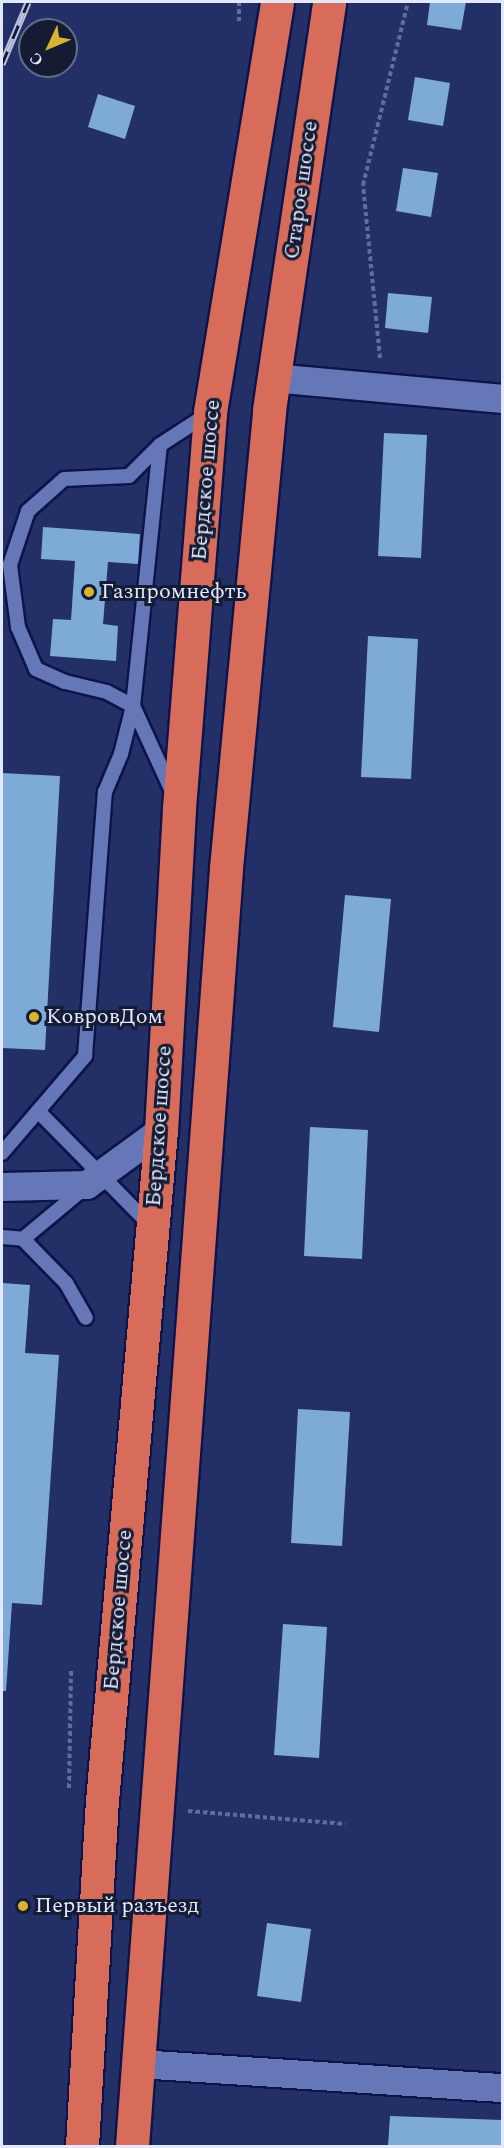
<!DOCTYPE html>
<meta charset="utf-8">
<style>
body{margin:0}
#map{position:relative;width:504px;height:2148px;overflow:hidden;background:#232f67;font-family:Spectral,serif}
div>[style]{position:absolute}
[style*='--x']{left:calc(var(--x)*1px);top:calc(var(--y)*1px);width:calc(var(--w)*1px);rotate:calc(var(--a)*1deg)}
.building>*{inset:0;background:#7eaad8}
.path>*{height:4px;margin-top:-2px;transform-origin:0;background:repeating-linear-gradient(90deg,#626c99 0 4.5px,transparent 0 7.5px)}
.roads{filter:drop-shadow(2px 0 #0d1449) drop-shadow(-2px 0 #0d1449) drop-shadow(0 2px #0d1449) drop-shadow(0 -2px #0d1449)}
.lane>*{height:14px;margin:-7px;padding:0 7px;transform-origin:7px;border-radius:7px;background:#6577b6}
.street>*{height:28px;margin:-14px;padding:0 14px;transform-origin:14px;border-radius:14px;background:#6577b6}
.highway>*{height:33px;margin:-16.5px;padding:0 16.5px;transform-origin:16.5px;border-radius:16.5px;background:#d76c5b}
.rail>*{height:7px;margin-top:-3.5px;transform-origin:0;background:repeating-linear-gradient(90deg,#141b33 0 14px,#bac2df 0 28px);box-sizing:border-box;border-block:2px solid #bac2df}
.dots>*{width:16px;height:16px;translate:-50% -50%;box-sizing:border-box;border:3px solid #141b33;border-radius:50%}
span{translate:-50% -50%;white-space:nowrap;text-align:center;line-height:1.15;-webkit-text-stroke:6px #141b33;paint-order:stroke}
.street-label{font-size:22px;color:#e2e9fe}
.poi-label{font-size:22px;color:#e2e9fe}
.left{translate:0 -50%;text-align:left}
.frame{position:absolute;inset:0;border:3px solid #e2e9fe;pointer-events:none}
.north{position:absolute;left:18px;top:18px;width:60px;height:60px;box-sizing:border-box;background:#141b33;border:2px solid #666d84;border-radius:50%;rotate:226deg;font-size:16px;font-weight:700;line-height:24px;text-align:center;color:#e2e9fe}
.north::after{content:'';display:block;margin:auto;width:21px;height:27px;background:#dab333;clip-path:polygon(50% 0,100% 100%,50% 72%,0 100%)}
</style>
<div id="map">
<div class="building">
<i style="clip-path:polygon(430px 2px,466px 2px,461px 30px,427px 25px)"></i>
<i style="clip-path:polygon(415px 77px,450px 83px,443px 126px,408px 120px)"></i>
<i style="clip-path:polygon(98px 94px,135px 106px,125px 139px,88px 127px)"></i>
<i style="clip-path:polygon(403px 168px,438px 173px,431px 217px,396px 211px)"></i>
<i style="clip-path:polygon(388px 293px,432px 297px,428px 333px,385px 328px)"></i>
<i style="clip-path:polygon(384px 433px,427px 435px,421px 558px,378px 556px)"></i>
<i style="clip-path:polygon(43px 527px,140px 534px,138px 564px,108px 562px,103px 624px,118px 626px,116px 661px,50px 656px,53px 619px,71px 620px,75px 561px,41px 559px)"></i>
<i style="clip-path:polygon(368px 636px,418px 639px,411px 779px,361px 777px)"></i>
<i style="clip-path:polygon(2px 773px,60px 776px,45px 1050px,2px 1048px)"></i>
<i style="clip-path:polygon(345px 895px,391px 899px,379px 1032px,333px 1027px)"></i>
<i style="clip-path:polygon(310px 1127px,368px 1130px,362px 1259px,304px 1256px)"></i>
<i style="clip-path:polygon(2px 1283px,30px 1285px,25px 1353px,59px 1355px,42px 1605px,12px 1603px,6px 1691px,2px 1691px)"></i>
<i style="clip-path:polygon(298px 1409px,350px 1412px,342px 1546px,291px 1543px)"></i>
<i style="clip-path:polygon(283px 1624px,327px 1627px,319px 1758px,274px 1755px)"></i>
<i style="clip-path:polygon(267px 1923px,311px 1929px,301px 2002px,257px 1996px)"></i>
<i style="clip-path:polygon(390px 2116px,502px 2120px,502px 2146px,388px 2146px)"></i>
</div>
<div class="path">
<i style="--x:239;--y:2;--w:20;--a:90"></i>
<i style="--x:380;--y:358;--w:174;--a:-95.6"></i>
<i style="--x:363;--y:185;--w:188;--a:-76.2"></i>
<i style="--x:69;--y:1788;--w:118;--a:-89"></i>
<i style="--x:188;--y:1811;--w:158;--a:4.7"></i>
</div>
<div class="roads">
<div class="lane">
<i style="--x:171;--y:789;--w:91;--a:-114.6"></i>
<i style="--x:133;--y:706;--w:262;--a:-84.1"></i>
<i style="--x:160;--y:445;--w:55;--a:-33.1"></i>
<i style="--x:38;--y:1111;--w:160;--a:45.5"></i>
<i style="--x:2;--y:1153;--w:128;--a:-49.4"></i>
<i style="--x:85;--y:1056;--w:265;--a:-85.7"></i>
<i style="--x:105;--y:792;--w:41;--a:-67.2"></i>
<i style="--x:121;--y:754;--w:49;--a:-76"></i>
<i style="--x:133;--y:706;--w:30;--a:-152"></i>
<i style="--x:107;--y:692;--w:43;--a:-166.6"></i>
<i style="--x:65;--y:682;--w:32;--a:-156"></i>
<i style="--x:36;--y:669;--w:46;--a:-113.2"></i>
<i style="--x:18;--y:627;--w:63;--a:-97.4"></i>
<i style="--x:10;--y:565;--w:57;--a:-71.6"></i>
<i style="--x:28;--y:511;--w:48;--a:-41.6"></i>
<i style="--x:64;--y:479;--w:65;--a:-2.6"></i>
<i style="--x:129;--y:476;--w:44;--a:-45"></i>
<i style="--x:2;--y:1237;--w:21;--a:5"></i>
<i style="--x:23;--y:1239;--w:78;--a:-39.8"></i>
<i style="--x:23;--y:1239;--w:62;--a:45.7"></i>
<i style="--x:66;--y:1283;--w:40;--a:60.3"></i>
</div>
<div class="street">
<i style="--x:273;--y:378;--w:230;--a:5.2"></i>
<i style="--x:2;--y:1187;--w:85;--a:-1.3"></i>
<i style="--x:87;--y:1185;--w:92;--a:-36.1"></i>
<i style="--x:139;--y:2064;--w:364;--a:3.8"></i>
</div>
<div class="highway">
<i style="--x:82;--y:2146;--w:346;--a:-86.7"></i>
<i style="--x:102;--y:1801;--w:673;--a:-84.97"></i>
<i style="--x:161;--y:1131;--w:324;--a:-86.8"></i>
<i style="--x:179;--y:808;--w:397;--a:-85.5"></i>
<i style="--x:210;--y:412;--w:415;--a:-80.7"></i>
<i style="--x:132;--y:2146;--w:1281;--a:-85.79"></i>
<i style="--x:226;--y:868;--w:460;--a:-84.6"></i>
<i style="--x:269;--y:410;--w:412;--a:-81.6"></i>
</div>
</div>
<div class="rail">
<i style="--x:2;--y:64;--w:67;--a:-67.2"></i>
</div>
<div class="dots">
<i style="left:89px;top:592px;background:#dab333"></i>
<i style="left:34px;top:1017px;background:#dab333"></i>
<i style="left:23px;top:1906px;background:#dab333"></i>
</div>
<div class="street-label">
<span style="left:301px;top:190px;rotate:-82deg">Старое шоссе</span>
<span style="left:206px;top:480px;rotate:-85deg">Бердское шоссе</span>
<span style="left:159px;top:1126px;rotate:-86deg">Бердское шоссе</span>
<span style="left:118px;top:1610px;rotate:-85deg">Бердское шоссе</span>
</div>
<div class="poi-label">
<span class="left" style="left:101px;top:592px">Газпромнефть</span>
<span class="left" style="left:46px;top:1017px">КовровДом</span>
<span class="left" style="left:35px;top:1906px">Первый разъезд</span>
</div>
<div class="frame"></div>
<div class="north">С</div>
</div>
